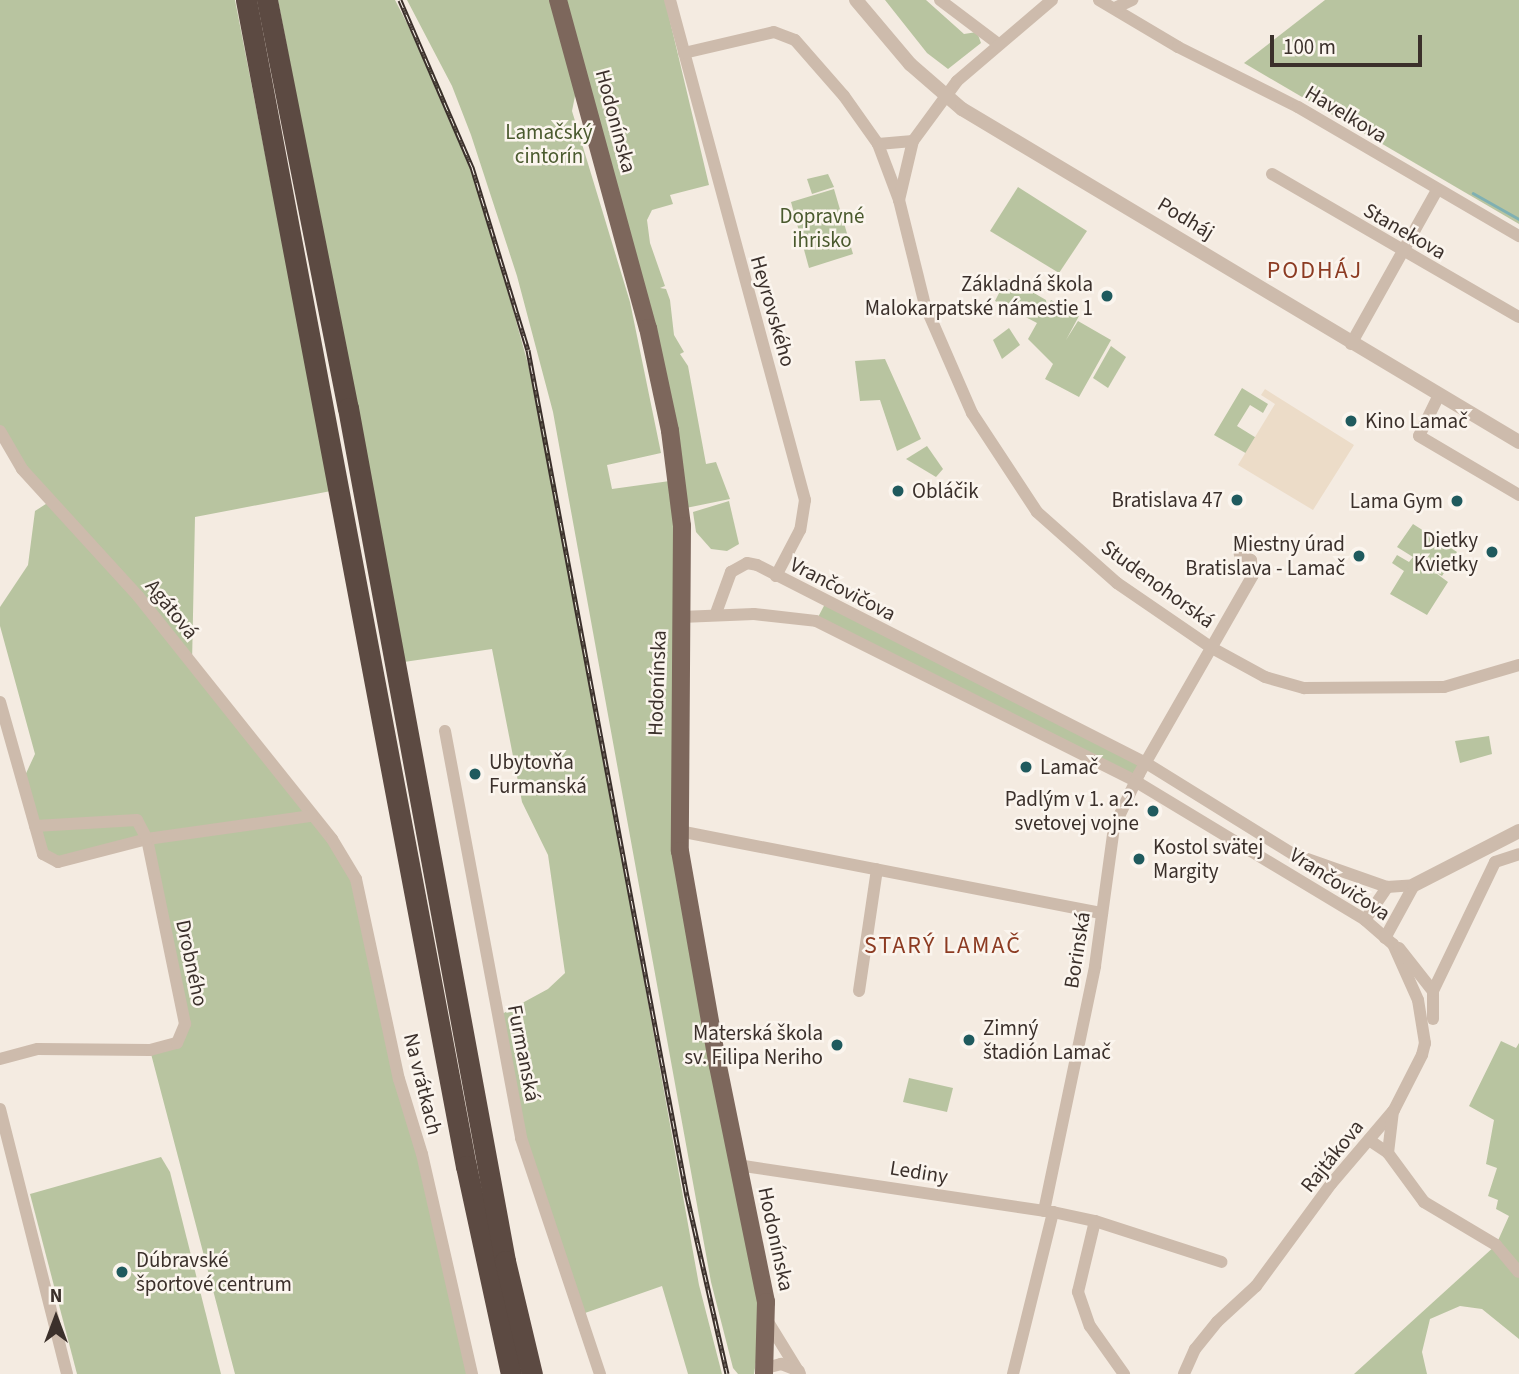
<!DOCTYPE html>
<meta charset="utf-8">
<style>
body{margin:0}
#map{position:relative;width:1519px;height:1374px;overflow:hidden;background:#f4ebe1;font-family:"Source Sans 3",sans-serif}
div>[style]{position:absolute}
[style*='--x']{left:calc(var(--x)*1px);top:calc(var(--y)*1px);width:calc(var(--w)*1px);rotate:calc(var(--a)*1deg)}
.green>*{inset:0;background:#b8c4a0}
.plaza>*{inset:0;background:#ecdcc8}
.stream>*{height:2.5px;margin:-1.25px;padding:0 1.25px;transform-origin:1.25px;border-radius:1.25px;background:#7fb0b2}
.minor>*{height:12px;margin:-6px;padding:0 6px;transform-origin:6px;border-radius:6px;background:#cdbbac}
.tertiary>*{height:14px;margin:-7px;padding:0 7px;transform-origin:7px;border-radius:7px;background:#cdbbac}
.primary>*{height:18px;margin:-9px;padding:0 9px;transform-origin:9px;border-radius:9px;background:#7d675c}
.motorway>*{height:21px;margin:-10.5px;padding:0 10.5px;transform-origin:10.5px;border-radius:10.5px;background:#5c4a42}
.rail>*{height:5px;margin-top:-2.5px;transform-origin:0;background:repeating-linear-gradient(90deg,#fbf5ee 0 8px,#3b302b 0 16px);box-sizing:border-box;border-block:2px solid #3b302b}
.dots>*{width:19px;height:19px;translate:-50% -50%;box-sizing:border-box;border:4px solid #fbf5ee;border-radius:50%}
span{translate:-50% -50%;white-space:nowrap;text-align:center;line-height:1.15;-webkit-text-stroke:5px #fbf5ee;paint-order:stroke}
.street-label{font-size:21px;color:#3b302b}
.park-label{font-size:21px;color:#4a5a2e}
.poi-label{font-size:21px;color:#3b302b}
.right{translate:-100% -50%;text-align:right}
.left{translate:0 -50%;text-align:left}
.quarter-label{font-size:24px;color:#8c3b22;letter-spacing:2px}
.north{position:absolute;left:21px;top:1283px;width:70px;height:70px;-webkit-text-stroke:5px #fbf5ee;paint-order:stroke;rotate:0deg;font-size:19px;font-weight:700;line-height:28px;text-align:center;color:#3b302b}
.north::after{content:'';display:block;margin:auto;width:24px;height:32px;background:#3b302b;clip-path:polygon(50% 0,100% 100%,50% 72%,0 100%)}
.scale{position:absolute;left:1270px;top:35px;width:152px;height:32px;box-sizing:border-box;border:4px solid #3b302b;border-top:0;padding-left:9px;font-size:21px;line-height:24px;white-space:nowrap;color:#3b302b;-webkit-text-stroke:5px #fbf5ee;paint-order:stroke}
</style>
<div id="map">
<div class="green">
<i style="clip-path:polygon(0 0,235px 0,331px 491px,195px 517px,192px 664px,350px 867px,472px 1374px,235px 1374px,150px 1050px,177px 1043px,185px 1024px,147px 839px,58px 862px,43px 854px,22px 782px,35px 754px,0 626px,0 607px,28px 565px,35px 511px,49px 502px,0 431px)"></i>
<i style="clip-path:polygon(278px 0,395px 0,442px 91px,488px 219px,542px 415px,699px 1285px,722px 1374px,688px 1374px,662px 1286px,585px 1313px,526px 1137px,502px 1014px,548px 989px,565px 973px,548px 855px,522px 802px,492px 649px,404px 662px)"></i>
<i style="clip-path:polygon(evenodd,407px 0,665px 0,709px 185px,670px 195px,673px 204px,652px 210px,647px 220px,650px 243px,665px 286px,660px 288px,666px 289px,670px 300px,674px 335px,684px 352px,680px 354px,688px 366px,706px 464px,716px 462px,730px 499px,681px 509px,677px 786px,766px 1302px,754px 1374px,738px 1374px,733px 1368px,711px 1282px,553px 412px,517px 276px,471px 135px,452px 86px,407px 0,579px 76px,677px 480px,612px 489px,607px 465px,661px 453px,630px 302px,572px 111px,579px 76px)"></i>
<i style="clip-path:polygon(885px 0,926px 0,964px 34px,977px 32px,981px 43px,948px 69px,927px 53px)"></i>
<i style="clip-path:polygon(1325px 0,1519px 0,1519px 224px,1244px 63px)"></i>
<i style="clip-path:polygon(828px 174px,834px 187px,812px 194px,807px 179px)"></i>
<i style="clip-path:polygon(1018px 187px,1087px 231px,1059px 273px,990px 231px)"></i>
<i style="clip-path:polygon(834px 189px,853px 254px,809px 268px,791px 202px)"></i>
<i style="clip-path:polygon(1010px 279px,1046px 300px,1047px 307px,1051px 300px,1079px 316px,1066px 340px,1078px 321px,1111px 340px,1079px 397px,1045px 379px,1053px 364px,1028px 339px,1037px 323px,995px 301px,1005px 281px)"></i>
<i style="clip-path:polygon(1009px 328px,1020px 345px,1002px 359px,993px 340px)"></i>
<i style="clip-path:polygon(1111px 346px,1126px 357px,1108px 388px,1093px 378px)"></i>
<i style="clip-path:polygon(885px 359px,921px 439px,897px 451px,880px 400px,860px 401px,855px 361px)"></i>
<i style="clip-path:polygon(1242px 388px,1268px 404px,1263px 413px,1250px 405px,1237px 426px,1258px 439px,1249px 455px,1214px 435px)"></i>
<i style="clip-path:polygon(927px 446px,943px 469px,936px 477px,906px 459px)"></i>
<i style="clip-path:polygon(729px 501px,739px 544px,727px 551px,711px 549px,696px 532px,693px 512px)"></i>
<i style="clip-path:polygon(1413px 524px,1457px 552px,1442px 576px,1429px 568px,1448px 582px,1427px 615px,1390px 594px,1404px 571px,1392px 563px,1397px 555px,1409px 562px,1413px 557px,1397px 547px)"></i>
<i style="clip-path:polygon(826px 602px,1146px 763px,1135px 781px,816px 621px)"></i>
<i style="clip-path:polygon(1489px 736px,1492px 754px,1460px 763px,1455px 741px)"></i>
<i style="clip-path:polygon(1501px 1041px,1516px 1048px,1519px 1043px,1519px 1339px,1482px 1309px,1460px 1306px,1430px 1319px,1422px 1352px,1427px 1374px,1354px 1374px,1496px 1245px,1509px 1216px,1496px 1209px,1498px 1200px,1488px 1196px,1497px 1168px,1486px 1164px,1494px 1120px,1469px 1106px)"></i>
<i style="clip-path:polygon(909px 1078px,953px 1088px,947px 1112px,903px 1102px)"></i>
<i style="clip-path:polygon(161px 1157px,170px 1172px,221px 1374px,77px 1374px,30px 1194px)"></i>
</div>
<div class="plaza">
<i style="clip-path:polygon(1265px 389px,1354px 445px,1313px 510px,1238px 465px,1275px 404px,1261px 395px)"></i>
</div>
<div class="stream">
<i style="--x:1473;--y:193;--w:53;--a:29.5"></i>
</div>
<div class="minor">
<i style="--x:670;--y:0;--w:518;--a:74.89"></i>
<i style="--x:805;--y:500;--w:30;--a:99"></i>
<i style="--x:800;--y:530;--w:52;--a:117.6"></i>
<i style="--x:940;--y:0;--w:71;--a:37"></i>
<i style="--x:1099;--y:0;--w:92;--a:30.7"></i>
<i style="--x:1178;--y:47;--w:134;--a:26.6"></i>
<i style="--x:1298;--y:107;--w:256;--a:30.3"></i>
<i style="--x:1117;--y:7;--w:17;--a:-25"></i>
<i style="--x:684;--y:53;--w:92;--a:-13.1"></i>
<i style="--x:774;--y:32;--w:22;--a:21"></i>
<i style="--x:795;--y:40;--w:74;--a:48.8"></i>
<i style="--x:844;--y:96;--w:59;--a:54.7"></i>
<i style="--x:878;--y:144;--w:60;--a:69.4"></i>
<i style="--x:899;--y:200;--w:108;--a:76.1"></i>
<i style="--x:925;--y:305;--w:118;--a:66.5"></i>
<i style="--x:972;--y:413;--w:118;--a:56.7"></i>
<i style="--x:1037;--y:512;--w:107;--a:41.6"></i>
<i style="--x:1117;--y:583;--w:115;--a:34.4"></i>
<i style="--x:1212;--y:648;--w:60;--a:28.7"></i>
<i style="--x:1265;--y:677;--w:41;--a:15.8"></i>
<i style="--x:1304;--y:688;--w:140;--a:-0.4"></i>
<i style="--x:1444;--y:687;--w:78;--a:-16.3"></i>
<i style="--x:878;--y:144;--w:35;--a:-5"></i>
<i style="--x:913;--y:141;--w:74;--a:-53.7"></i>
<i style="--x:957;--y:81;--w:125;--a:-40.5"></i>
<i style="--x:1272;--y:174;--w:285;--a:30.1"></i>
<i style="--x:899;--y:200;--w:61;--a:-76.7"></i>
<i style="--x:1351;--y:344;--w:174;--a:-60.8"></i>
<i style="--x:1438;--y:397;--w:43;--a:116"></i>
<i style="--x:1419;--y:436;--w:116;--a:30.5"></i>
<i style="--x:0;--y:431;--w:44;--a:59.9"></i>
<i style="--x:22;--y:469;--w:172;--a:47.6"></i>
<i style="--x:138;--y:596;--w:311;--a:51.4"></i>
<i style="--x:332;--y:839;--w:47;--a:59"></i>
<i style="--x:356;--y:879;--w:205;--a:77.9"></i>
<i style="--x:399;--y:1079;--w:78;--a:73"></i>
<i style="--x:422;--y:1154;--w:226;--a:77.2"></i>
<i style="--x:716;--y:613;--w:44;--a:-69.9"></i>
<i style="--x:731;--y:572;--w:18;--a:-29"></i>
<i style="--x:747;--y:563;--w:10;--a:11"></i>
<i style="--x:757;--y:565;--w:436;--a:27"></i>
<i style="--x:1146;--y:763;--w:173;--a:31.8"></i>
<i style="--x:1293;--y:854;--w:100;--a:19.3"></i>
<i style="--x:1387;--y:887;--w:27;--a:-4"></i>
<i style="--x:681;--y:617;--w:73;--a:-2.4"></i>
<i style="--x:754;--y:614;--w:62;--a:6.4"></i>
<i style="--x:816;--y:621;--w:357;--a:26.6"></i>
<i style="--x:1135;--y:781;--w:269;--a:31.1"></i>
<i style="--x:1365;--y:920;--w:37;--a:41"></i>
<i style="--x:1393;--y:944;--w:61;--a:65.9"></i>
<i style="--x:1418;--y:1000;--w:44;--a:80.8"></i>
<i style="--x:1425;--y:1043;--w:12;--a:104"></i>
<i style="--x:1422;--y:1055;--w:62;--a:117"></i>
<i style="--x:1394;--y:1110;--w:97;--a:130.4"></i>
<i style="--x:1331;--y:1184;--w:127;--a:126.3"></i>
<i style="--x:1256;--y:1286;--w:53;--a:137.3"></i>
<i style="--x:1217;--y:1322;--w:35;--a:129"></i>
<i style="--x:1195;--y:1349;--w:27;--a:114"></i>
<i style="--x:0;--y:702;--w:158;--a:74.2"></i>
<i style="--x:43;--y:854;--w:17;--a:28"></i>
<i style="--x:58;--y:862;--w:92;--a:-14.5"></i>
<i style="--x:147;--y:839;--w:166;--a:-8"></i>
<i style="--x:445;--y:731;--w:414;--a:79.4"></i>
<i style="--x:521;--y:1138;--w:249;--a:71.5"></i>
<i style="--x:679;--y:831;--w:431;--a:11"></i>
<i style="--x:1365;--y:920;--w:40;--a:-56"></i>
<i style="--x:1385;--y:938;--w:60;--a:-61.3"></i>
<i style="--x:1399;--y:948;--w:55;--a:51.7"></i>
<i style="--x:1433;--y:991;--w:28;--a:90"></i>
<i style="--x:859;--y:991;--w:123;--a:-81.6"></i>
<i style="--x:1433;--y:991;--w:143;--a:-64.3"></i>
<i style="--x:1495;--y:862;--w:25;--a:-18"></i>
<i style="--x:0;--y:1059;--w:39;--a:-15"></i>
<i style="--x:38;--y:1049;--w:112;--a:0.5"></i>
<i style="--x:150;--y:1050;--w:28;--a:-15"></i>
<i style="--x:177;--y:1043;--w:21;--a:-67"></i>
<i style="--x:185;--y:1024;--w:189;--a:-101.6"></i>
<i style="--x:147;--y:839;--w:21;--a:-118"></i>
<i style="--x:137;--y:820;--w:102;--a:176.6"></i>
<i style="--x:0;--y:1109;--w:273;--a:75.8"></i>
<i style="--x:1369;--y:1140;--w:23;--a:34"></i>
<i style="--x:1388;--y:1153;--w:61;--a:53.7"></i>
<i style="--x:1424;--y:1202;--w:84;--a:30.8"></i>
<i style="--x:1496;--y:1245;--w:35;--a:50"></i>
<i style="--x:1388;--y:1153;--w:42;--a:-83.2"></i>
<i style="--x:737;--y:1165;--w:319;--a:8.5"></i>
<i style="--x:1053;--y:1212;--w:43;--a:12.1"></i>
<i style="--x:1095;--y:1221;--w:133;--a:17.9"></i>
<i style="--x:1044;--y:1211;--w:250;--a:-78.2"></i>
<i style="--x:1095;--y:966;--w:140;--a:-82.2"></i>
<i style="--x:1114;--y:827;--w:59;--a:-64.7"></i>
<i style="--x:1139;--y:774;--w:229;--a:-60.2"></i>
<i style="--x:1253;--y:575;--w:15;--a:-98"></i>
<i style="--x:1251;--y:560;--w:13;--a:-151"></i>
<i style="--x:1095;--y:1221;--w:73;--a:103.5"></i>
<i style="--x:1078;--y:1292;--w:36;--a:71"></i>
<i style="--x:1090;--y:1326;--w:59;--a:54.7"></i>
<i style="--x:768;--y:1322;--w:61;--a:58.4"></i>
<i style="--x:766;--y:1368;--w:16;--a:-15"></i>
<i style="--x:781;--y:1364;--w:19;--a:21"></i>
<i style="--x:1013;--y:1374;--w:167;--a:-76.1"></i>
</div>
<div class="tertiary">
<i style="--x:856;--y:0;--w:84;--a:49.8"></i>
<i style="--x:910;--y:64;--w:69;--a:40.9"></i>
<i style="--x:962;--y:109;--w:649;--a:30.87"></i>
<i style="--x:1414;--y:885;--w:118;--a:-27.2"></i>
</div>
<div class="primary">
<i style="--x:558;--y:0;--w:340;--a:74.7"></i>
<i style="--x:648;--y:328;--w:105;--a:77.9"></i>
<i style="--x:670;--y:431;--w:96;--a:82.8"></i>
<i style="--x:682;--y:526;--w:325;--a:90.4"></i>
<i style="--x:680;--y:851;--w:218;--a:80"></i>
<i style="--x:718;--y:1066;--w:241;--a:78.5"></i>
<i style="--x:766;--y:1302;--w:72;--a:91.6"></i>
</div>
<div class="motorway">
<i style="--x:246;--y:0;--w:1187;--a:79.32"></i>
<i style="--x:466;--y:1166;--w:213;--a:77.8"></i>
<i style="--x:267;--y:0;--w:416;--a:78.8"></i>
<i style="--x:348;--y:408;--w:867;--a:79.57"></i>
<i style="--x:505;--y:1261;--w:116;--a:76.6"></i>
</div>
<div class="rail">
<i style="--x:400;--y:0;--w:182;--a:66.7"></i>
<i style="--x:472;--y:167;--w:191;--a:73"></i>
<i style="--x:528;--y:350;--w:861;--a:79.36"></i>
<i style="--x:687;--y:1196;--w:182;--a:77.3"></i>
</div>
<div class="dots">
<i style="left:1107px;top:296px;background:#1f5a5e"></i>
<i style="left:1351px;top:421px;background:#1f5a5e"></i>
<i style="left:898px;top:491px;background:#1f5a5e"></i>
<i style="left:1237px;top:500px;background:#1f5a5e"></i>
<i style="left:1457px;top:501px;background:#1f5a5e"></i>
<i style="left:1492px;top:552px;background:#1f5a5e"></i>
<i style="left:1359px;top:556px;background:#1f5a5e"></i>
<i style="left:1026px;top:767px;background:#1f5a5e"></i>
<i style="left:475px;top:774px;background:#1f5a5e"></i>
<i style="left:1153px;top:811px;background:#1f5a5e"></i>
<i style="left:1139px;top:859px;background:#1f5a5e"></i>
<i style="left:969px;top:1040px;background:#1f5a5e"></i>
<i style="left:837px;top:1045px;background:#1f5a5e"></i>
<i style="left:122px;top:1272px;background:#1f5a5e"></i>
</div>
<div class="street-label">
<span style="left:1346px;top:114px;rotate:31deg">Havelkova</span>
<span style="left:616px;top:121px;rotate:75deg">Hodonínska</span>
<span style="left:1186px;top:218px;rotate:31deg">Podháj</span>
<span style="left:1405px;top:231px;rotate:30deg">Stanekova</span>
<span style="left:773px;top:311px;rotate:74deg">Heyrovského</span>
<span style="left:1158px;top:584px;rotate:36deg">Studenohorská</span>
<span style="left:843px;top:589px;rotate:27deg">Vrančovičova</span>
<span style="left:172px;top:609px;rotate:51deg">Agátová</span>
<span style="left:657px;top:683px;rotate:-88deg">Hodonínska</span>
<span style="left:1340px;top:884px;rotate:33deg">Vrančovičova</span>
<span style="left:1077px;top:950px;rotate:-81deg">Borinská</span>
<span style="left:192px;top:963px;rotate:78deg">Drobného</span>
<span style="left:524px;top:1053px;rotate:79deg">Furmanská</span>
<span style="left:423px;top:1084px;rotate:76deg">Na vrátkach</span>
<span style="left:1332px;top:1156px;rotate:-51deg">Rajtákova</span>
<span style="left:919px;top:1172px;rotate:9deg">Lediny</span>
<span style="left:776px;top:1239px;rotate:78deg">Hodonínska</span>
</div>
<div class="park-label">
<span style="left:549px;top:144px">Lamačský<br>cintorín</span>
<span style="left:822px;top:228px">Dopravné<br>ihrisko</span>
</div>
<div class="poi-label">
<span class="right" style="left:1093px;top:296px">Základná škola<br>Malokarpatské námestie 1</span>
<span class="left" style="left:1365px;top:421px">Kino Lamač</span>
<span class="left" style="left:912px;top:491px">Obláčik</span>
<span class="right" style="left:1223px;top:500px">Bratislava 47</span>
<span class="right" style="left:1443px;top:501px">Lama Gym</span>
<span class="right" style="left:1478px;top:552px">Dietky<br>Kvietky</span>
<span class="right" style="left:1345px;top:556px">Miestny úrad<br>Bratislava - Lamač</span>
<span class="left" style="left:489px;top:774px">Ubytovňa<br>Furmanská</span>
<span class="left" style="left:1040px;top:767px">Lamač</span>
<span class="right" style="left:1139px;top:811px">Padlým v 1. a 2.<br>svetovej vojne</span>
<span class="left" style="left:1153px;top:859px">Kostol svätej<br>Margity</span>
<span class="left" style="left:983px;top:1040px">Zimný<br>štadión Lamač</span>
<span class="right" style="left:823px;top:1045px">Materská škola<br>sv. Filipa Neriho</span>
<span class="left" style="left:136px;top:1272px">Dúbravské<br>športové centrum</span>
</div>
<div class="quarter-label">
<span style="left:1315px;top:271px">PODHÁJ</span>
<span style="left:943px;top:946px">STARÝ LAMAČ</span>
</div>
<div class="north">N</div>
<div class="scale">100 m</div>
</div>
